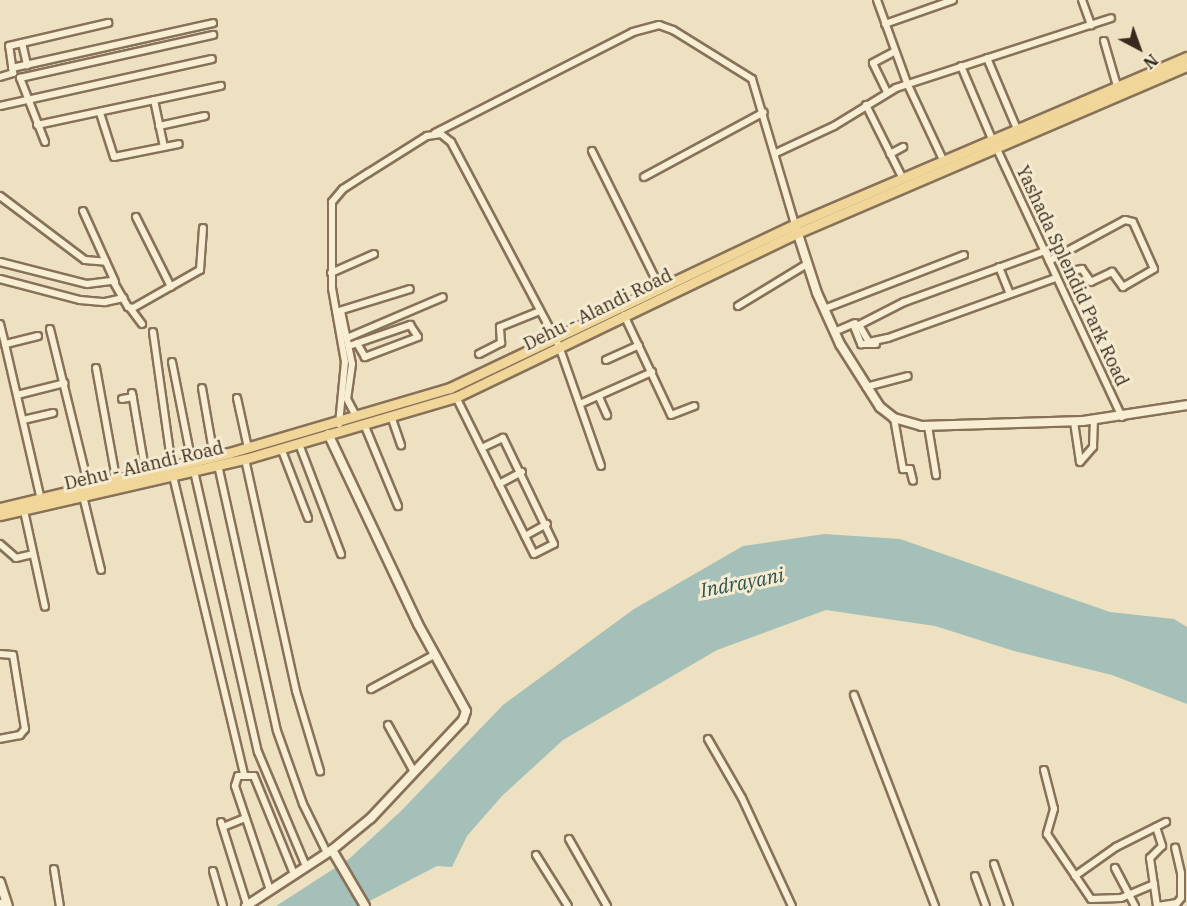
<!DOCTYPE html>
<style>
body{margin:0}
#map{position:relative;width:1187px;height:906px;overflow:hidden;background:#eee1c1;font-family:"IBM Plex Serif",serif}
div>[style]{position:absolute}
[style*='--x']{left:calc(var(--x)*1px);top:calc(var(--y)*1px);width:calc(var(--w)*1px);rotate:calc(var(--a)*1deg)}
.water>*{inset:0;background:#a4c0b8}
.roads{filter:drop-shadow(2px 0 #877259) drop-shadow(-2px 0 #877259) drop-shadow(0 2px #877259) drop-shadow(0 -2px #877259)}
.street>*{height:6px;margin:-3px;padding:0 3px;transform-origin:3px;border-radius:3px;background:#f8eed4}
.secondary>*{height:8px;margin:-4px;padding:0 4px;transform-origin:4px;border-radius:4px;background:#f8eed4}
.primary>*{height:9px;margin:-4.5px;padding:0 4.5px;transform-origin:4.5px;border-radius:4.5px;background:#f1d699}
span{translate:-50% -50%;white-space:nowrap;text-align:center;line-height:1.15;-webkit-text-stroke:6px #f5ebd1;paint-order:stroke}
.street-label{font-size:18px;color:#372a1d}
.water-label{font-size:20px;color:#2c5654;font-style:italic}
.north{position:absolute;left:1109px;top:18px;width:60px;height:60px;-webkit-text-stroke:4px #f5ebd1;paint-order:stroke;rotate:139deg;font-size:16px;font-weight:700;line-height:24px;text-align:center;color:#372a1d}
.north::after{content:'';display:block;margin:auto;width:21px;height:27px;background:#372a1d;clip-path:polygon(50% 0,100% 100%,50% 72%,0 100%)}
</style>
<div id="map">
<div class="water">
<i style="clip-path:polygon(824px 534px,900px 539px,1110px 612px,1174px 619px,1187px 627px,1187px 704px,1112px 675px,1014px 651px,935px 626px,826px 610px,717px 650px,563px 740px,502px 796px,467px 836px,452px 867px,437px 866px,360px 906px,276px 906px,349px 859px,401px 811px,503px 705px,634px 609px,743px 546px)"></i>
</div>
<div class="roads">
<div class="street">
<i style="--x:877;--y:0;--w:88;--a:70.1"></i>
<i style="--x:907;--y:83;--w:87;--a:64.9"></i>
<i style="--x:1082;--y:0;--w:27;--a:70"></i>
<i style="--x:885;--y:24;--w:72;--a:-19.4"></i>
<i style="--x:1104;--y:41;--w:47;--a:73.9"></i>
<i style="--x:22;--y:43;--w:23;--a:77"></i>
<i style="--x:987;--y:58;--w:77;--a:67.1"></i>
<i style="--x:961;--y:66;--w:79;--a:67"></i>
<i style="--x:12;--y:68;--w:206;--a:-12.6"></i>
<i style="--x:0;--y:77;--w:14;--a:-17"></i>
<i style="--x:13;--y:73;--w:27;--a:-98"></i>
<i style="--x:9;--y:46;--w:102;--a:-13.1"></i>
<i style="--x:887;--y:92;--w:32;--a:-116"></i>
<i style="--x:873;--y:63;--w:24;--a:-28"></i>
<i style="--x:154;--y:100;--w:48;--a:78"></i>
<i style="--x:866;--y:105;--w:80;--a:63.4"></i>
<i style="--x:0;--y:106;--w:217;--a:-12.5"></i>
<i style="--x:100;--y:113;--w:46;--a:72.3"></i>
<i style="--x:114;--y:157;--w:66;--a:-11.3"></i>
<i style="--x:37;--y:125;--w:188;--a:-12"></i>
<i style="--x:159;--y:126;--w:47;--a:-12.3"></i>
<i style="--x:435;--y:133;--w:222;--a:-27"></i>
<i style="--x:633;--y:32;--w:27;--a:-15"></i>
<i style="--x:659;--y:25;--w:15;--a:20"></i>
<i style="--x:673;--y:30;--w:93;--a:31.8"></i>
<i style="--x:752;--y:79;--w:151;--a:73.5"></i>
<i style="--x:45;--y:142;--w:69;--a:-111.3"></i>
<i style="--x:20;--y:78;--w:198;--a:-12.6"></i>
<i style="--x:996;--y:147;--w:298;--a:65"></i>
<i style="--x:592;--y:151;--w:153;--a:63.6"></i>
<i style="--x:776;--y:153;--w:64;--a:-25"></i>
<i style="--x:834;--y:126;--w:73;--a:-31.5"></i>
<i style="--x:896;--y:88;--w:226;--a:-18"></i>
<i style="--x:890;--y:154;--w:15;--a:-28"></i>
<i style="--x:644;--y:177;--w:136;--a:-28.4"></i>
<i style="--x:0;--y:196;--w:106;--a:37"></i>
<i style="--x:85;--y:260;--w:21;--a:5"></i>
<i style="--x:83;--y:211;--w:78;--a:65.7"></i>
<i style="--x:136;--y:217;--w:78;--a:63.4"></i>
<i style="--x:1045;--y:251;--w:150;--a:160.1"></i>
<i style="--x:904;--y:302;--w:51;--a:152.9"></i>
<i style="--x:859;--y:325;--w:20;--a:60"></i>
<i style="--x:869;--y:342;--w:19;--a:-12"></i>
<i style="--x:888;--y:338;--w:178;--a:-19.7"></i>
<i style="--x:1049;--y:261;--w:86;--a:-28.3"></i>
<i style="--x:1125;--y:220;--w:8;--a:14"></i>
<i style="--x:1133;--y:222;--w:51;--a:65.9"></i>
<i style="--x:1154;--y:269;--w:36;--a:150"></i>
<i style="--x:1123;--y:287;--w:19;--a:-126"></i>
<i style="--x:1112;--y:272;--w:23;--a:155"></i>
<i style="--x:1091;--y:282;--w:16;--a:-125"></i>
<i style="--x:1082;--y:269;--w:16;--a:169"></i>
<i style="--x:1066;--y:272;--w:18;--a:-117"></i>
<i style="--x:0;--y:262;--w:90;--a:14.2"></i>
<i style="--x:87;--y:284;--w:26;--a:-7"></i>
<i style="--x:113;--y:281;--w:30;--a:60"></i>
<i style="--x:128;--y:307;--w:5;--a:11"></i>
<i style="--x:133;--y:308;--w:77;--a:-29.6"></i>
<i style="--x:200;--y:270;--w:42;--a:-85.9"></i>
<i style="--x:999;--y:267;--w:29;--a:68"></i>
<i style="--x:331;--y:273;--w:47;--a:-23.8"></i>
<i style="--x:0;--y:279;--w:83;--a:14.7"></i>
<i style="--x:80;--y:300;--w:25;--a:5"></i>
<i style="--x:105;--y:302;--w:19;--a:-12"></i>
<i style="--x:738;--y:306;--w:81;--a:-31.3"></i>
<i style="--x:130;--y:308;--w:20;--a:53"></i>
<i style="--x:824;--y:309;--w:150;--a:-21.1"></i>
<i style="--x:339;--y:311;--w:74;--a:-17.2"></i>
<i style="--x:341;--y:311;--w:54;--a:78.3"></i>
<i style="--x:352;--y:364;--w:35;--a:98"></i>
<i style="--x:347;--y:399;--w:19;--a:62"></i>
<i style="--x:624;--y:315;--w:110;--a:64.8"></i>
<i style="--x:671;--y:415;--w:25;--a:-21"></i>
<i style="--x:0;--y:324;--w:21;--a:76"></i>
<i style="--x:853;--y:324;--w:22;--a:68"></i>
<i style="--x:861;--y:344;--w:15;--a:0"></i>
<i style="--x:50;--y:329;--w:164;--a:76.2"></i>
<i style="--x:153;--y:332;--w:137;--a:82"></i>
<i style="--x:834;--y:332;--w:23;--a:-23"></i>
<i style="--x:38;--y:336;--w:34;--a:166"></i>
<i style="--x:5;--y:344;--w:160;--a:77"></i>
<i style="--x:347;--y:338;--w:104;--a:-23.1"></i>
<i style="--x:349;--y:346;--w:65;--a:-19"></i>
<i style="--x:410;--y:325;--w:14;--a:56"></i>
<i style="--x:418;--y:337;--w:57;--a:159.3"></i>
<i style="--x:365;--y:357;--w:16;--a:-120"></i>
<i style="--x:479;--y:354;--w:25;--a:-27"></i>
<i style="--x:501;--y:343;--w:16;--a:-94"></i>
<i style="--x:500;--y:327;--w:43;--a:-21.8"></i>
<i style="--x:606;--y:360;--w:36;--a:-24"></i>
<i style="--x:172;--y:362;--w:103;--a:78.8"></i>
<i style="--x:96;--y:368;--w:117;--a:79.7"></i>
<i style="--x:866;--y:387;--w:43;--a:-14.7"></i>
<i style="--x:202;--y:388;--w:70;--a:80.1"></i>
<i style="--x:132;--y:393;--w:83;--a:80.3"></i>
<i style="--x:17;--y:395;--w:49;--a:-14"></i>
<i style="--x:456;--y:397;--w:175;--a:63.6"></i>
<i style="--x:534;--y:554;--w:22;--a:-27"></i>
<i style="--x:554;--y:544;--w:118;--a:-115.7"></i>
<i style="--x:503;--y:438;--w:23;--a:155"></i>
<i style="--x:599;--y:397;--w:20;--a:66"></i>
<i style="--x:237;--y:398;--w:51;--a:77.6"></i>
<i style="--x:122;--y:399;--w:11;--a:-10"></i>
<i style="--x:580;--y:404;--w:79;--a:-24"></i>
<i style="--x:391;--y:416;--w:31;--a:71"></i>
<i style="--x:894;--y:418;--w:52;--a:80"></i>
<i style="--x:903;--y:469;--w:7;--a:0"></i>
<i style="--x:910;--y:469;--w:12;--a:76"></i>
<i style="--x:23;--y:420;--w:31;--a:-13"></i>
<i style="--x:1074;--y:422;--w:40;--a:81.5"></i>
<i style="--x:1080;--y:462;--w:20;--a:-49"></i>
<i style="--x:1093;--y:447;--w:27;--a:-88"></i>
<i style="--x:339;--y:424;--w:62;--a:-84.5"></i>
<i style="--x:345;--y:362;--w:75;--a:-100"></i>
<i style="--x:332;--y:288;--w:86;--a:-90"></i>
<i style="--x:332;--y:202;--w:17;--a:-50"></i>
<i style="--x:343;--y:189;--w:30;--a:-33"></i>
<i style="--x:368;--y:173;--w:70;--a:-32.1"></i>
<i style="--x:427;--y:136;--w:14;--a:-8"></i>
<i style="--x:441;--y:134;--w:13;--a:39"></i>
<i style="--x:451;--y:142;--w:231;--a:62.1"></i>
<i style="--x:559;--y:346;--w:127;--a:70.7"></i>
<i style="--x:364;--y:424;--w:89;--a:67.5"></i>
<i style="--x:928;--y:426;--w:50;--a:80.7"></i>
<i style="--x:299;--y:444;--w:118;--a:69.1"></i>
<i style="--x:281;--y:448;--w:75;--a:68.9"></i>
<i style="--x:245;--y:459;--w:238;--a:77.6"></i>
<i style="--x:296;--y:691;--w:84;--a:73.3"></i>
<i style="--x:218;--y:465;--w:272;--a:77.5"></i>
<i style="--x:277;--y:731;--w:77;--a:70.4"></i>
<i style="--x:303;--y:804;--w:55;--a:63.9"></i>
<i style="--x:194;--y:471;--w:288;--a:77.2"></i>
<i style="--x:258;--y:752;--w:124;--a:67.2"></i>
<i style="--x:173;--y:476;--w:307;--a:76.6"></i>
<i style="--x:499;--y:484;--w:26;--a:-28"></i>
<i style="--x:83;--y:496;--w:76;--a:76.3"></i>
<i style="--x:23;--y:506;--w:103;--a:77.7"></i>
<i style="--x:525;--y:536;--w:25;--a:-29"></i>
<i style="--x:0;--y:544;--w:21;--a:41"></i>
<i style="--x:16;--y:558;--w:17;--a:-13"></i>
<i style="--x:0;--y:654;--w:13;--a:4"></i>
<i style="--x:13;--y:655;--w:75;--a:80.8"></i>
<i style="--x:25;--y:729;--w:8;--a:130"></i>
<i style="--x:20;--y:735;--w:20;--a:169"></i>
<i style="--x:371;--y:689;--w:72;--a:-28.4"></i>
<i style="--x:854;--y:695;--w:226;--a:69"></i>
<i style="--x:388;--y:725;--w:54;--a:61"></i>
<i style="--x:708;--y:739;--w:68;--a:60"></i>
<i style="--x:742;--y:798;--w:119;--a:65.2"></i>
<i style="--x:1044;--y:770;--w:40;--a:75.6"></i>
<i style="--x:1054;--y:809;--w:26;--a:106"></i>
<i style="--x:1047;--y:834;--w:78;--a:55.9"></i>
<i style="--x:1091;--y:899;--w:30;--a:-2"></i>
<i style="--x:1121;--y:898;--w:36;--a:-23"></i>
<i style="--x:221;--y:822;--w:87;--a:72.6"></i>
<i style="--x:223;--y:827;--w:24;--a:-22"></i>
<i style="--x:1156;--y:827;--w:20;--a:72"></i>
<i style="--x:1162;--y:846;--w:17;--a:135"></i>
<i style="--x:1150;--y:858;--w:49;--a:81.7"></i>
<i style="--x:569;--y:839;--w:77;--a:60.4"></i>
<i style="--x:536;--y:855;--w:60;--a:57.9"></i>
<i style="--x:994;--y:864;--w:45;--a:70.3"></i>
<i style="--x:1115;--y:868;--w:43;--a:62.2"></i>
<i style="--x:54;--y:869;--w:37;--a:81"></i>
<i style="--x:213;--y:871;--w:36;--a:74"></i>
<i style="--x:975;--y:876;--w:32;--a:70"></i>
<i style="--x:1075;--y:876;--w:50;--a:-35.3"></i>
<i style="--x:1116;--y:847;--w:56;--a:-26.6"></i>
<i style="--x:270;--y:890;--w:110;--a:-108.6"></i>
<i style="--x:235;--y:786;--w:10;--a:-73"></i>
<i style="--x:238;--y:776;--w:16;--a:0"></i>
<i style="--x:254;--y:776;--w:106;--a:67.8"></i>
<i style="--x:1158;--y:906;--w:19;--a:-9"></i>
<i style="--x:1177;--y:903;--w:6;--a:-51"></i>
<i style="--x:1181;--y:898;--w:25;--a:-90"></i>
<i style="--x:1181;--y:873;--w:26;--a:-103"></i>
</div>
<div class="secondary">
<i style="--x:796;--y:228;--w:68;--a:72.1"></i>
<i style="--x:817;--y:293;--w:56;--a:65.7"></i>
<i style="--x:840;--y:344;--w:75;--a:57.6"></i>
<i style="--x:880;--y:407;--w:18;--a:38"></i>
<i style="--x:894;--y:418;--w:29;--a:16"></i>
<i style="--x:922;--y:426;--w:161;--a:-1.8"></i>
<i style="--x:1083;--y:421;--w:105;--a:-8.7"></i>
<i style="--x:332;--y:850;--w:65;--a:59.5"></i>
<i style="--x:0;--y:882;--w:25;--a:72"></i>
<i style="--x:0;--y:904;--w:2;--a:63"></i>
<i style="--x:246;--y:906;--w:103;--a:-33.1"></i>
<i style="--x:332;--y:850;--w:50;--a:-39.4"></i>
<i style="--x:371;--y:818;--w:134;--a:-46.8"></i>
<i style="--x:463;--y:720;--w:9;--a:-72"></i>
<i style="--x:466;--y:711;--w:99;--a:-118.9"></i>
<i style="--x:418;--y:624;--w:210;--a:-115.3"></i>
</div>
<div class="primary">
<i style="--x:0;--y:508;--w:236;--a:-13.5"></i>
<i style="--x:229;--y:453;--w:230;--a:-16.4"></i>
<i style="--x:450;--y:388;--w:382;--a:-25.4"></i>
<i style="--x:795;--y:224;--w:426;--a:-23.1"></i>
<i style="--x:0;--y:515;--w:251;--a:-12.9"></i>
<i style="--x:245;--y:459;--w:220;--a:-16.4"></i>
<i style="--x:456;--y:397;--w:378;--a:-25.7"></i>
<i style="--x:797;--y:233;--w:424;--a:-23.2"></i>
</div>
</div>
<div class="street-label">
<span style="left:1072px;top:276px;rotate:65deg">Yashada Splendid Park Road</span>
<span style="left:598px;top:310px;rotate:-26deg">Dehu - Alandi Road</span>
<span style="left:144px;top:466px;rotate:-13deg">Dehu - Alandi Road</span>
</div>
<div class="water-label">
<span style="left:742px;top:582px;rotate:-11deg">Indrayani</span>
</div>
<div class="north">N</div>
</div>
